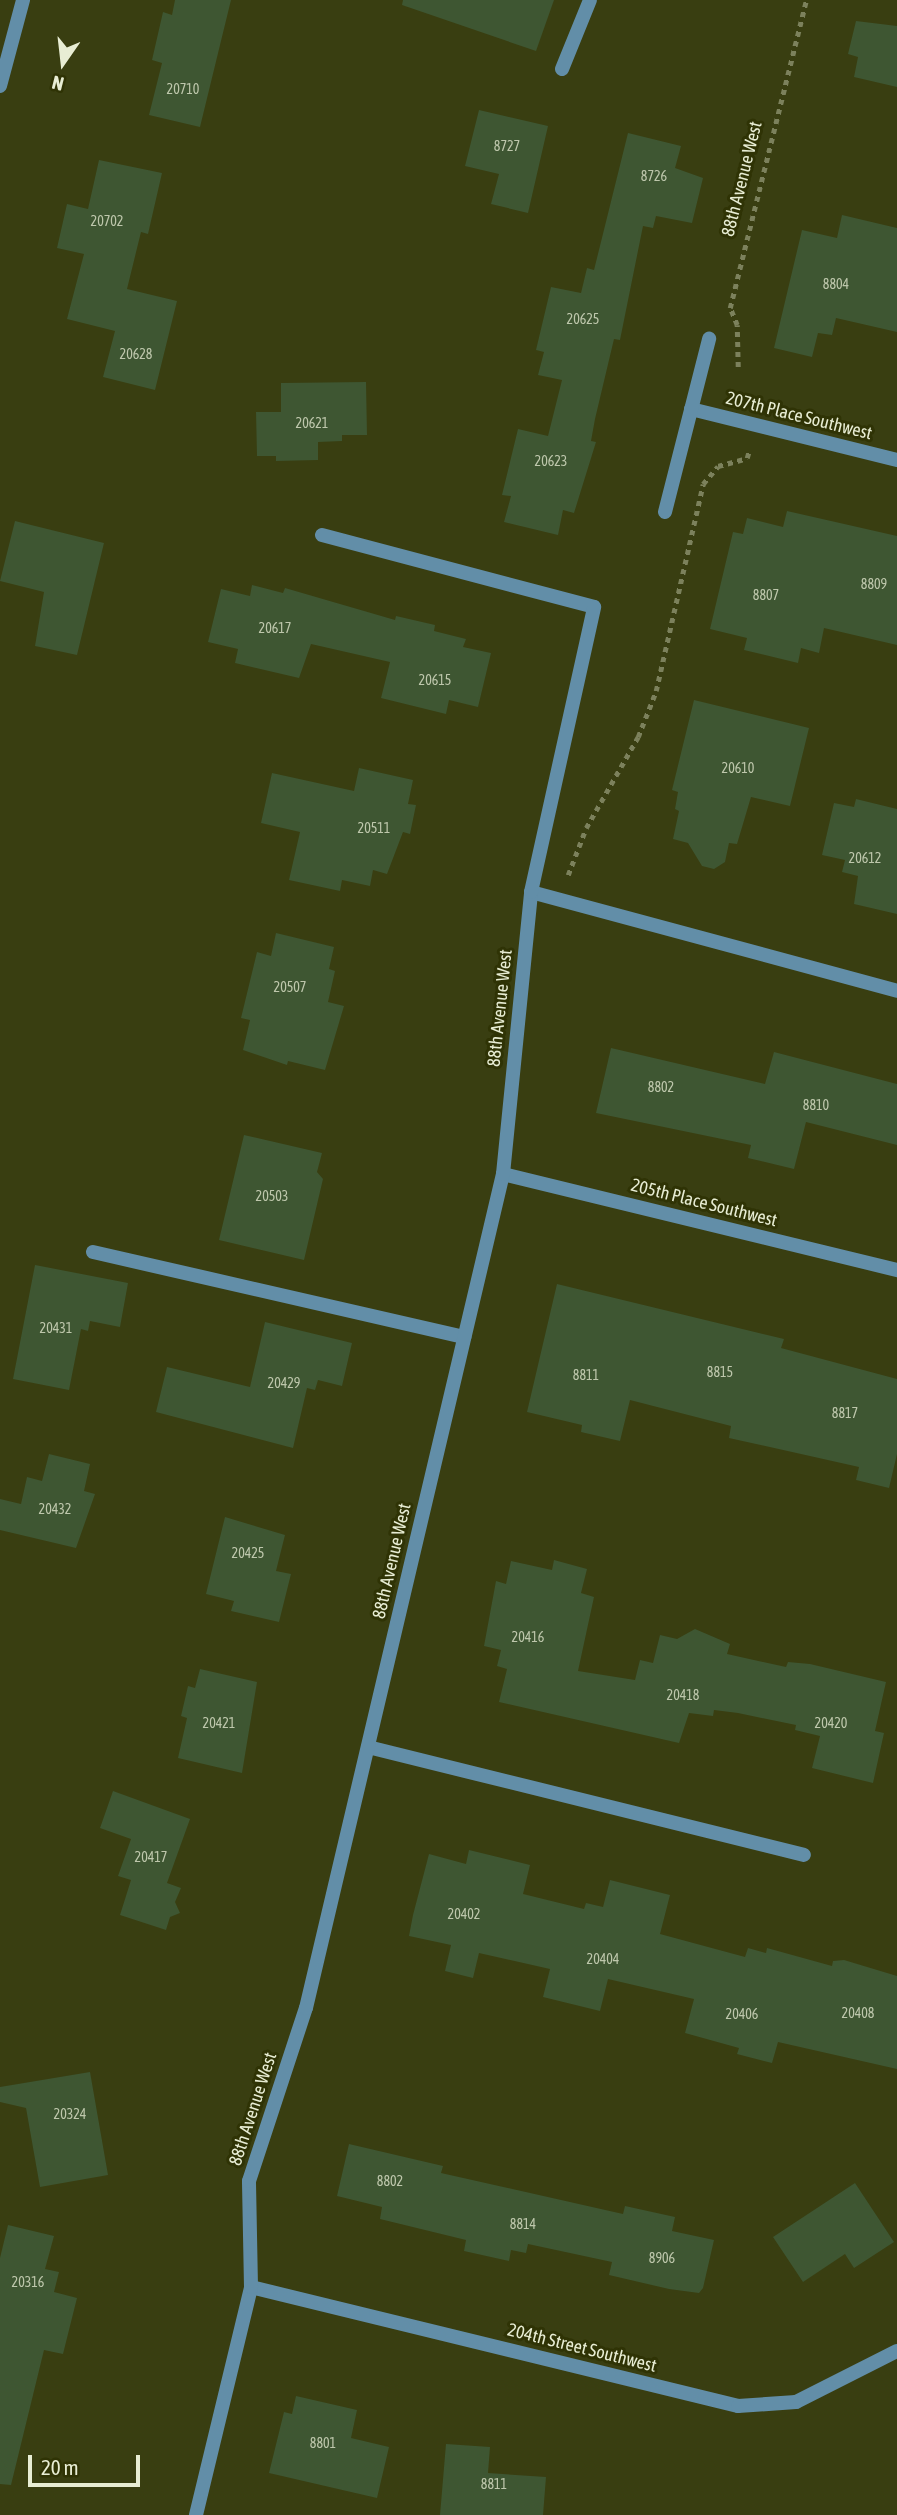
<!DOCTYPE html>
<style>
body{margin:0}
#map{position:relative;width:897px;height:2515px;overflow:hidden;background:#393e11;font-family:"Asap Condensed",sans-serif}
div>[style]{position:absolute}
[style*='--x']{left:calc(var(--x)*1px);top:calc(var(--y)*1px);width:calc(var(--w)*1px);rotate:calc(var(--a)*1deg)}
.building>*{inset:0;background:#3e5632}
.path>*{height:4.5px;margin-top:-2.25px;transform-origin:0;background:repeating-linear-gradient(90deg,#7c815c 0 5px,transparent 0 10px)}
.service>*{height:14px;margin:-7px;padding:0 7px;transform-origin:7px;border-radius:7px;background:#628ea8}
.minor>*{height:14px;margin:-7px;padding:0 7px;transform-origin:7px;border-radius:7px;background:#628ea8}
span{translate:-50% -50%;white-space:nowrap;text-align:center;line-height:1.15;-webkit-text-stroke:6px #2f3305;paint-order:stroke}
.number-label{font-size:14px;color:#bec7ac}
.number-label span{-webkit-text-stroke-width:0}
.street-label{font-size:18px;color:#e8edd4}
.north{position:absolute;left:28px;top:28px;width:70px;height:70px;-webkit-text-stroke:5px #2f3305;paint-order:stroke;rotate:194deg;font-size:19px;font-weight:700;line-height:28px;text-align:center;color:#e8edd4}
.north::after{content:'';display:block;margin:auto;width:24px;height:32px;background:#e8edd4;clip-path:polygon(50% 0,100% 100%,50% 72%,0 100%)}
.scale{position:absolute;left:28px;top:2455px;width:112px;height:32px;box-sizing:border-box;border:4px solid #e8edd4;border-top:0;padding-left:9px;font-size:21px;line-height:24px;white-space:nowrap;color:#e8edd4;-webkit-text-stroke:5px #2f3305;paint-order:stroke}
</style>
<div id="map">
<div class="building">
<i style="clip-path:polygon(175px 0,231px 0,200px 127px,149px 115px,162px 63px,152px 60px,163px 12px,172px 15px)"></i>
<i style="clip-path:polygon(403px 0,554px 0,536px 51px,402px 5px)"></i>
<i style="clip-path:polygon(856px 21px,897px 26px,897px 87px,854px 77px,858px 57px,848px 54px)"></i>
<i style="clip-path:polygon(479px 110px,548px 126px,528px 213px,491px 204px,499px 174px,465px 166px)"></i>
<i style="clip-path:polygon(628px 133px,681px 146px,675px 168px,703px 178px,692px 223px,656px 216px,653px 228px,643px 226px,620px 340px,614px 339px,595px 419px,591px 441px,596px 442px,574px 513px,563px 510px,558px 535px,504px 522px,511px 496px,502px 495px,518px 429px,548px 436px,562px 380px,538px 375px,544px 352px,536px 350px,551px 287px,581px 293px,587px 268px,594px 270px)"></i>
<i style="clip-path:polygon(99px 160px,162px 173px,148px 234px,141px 232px,127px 289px,177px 301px,155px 390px,103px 377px,115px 331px,67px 319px,84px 254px,57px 248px,67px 204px,88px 209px)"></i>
<i style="clip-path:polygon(842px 215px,897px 228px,897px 332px,836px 318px,832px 335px,818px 333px,812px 357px,774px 348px,802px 230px,837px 238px)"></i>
<i style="clip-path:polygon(366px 382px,367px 435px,342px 435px,342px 441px,318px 442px,318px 460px,276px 461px,276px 456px,257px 456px,256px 412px,281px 412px,281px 383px)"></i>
<i style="clip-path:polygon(787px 511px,897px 536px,897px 645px,824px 628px,819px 653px,801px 648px,798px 663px,744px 650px,747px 638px,710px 629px,733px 532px,743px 534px,747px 518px,783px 527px)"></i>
<i style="clip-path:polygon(15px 521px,104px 543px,77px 655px,35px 646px,44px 592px,0 581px)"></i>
<i style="clip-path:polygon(252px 585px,283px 593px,285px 588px,395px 620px,396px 616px,435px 625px,434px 631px,466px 639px,463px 647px,491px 653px,478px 707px,449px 700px,446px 714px,381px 698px,390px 662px,311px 644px,299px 678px,235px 663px,238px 649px,208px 642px,221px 589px,250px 596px)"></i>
<i style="clip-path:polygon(694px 700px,809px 728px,790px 806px,751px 797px,737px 844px,729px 843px,725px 862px,714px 869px,702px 866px,688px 843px,673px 839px,679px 811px,675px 809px,678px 792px,672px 790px)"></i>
<i style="clip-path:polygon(359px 768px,413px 780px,408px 804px,416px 805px,410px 834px,403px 832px,387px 874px,373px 870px,370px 886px,342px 880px,340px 891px,289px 880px,300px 832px,261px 823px,272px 773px,354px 791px)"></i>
<i style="clip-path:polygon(856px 799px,897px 809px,897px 914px,854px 904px,858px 876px,842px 872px,845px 860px,822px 855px,834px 803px,854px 807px)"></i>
<i style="clip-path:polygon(276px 933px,334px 947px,329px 969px,335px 971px,328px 1002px,344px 1006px,325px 1070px,288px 1061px,287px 1065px,243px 1050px,250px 1020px,241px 1018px,257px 952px,271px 956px)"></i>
<i style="clip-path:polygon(611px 1048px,765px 1084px,774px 1052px,897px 1084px,897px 1145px,806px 1122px,794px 1169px,748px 1158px,751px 1145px,596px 1113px)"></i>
<i style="clip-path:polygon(244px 1135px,322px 1153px,317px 1172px,323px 1179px,304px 1260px,219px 1240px)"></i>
<i style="clip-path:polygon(35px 1265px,128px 1283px,120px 1327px,90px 1321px,88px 1331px,81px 1329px,69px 1390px,13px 1379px)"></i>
<i style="clip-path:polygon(557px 1284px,784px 1339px,781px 1348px,897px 1379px,897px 1454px,889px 1488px,856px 1480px,859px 1467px,729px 1438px,731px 1426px,630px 1400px,620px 1441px,581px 1432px,582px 1425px,527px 1412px)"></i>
<i style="clip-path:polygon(265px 1322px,352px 1343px,342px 1386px,318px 1380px,315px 1390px,307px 1388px,293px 1448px,156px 1412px,167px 1367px,250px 1387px)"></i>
<i style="clip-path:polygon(49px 1454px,90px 1464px,84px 1491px,95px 1494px,76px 1548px,0 1530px,0 1499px,21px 1504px,27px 1477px,42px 1481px)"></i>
<i style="clip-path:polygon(225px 1517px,285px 1535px,276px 1571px,291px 1574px,279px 1622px,231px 1611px,234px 1601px,206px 1594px)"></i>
<i style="clip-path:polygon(554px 1560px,587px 1569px,581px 1593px,594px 1597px,578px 1671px,635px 1680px,640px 1660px,653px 1663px,660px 1635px,677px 1639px,695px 1629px,730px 1644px,727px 1654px,786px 1667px,788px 1662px,810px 1664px,886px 1682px,875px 1731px,884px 1733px,873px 1783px,812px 1768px,820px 1736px,795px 1730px,796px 1725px,738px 1713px,714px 1710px,713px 1716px,689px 1713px,679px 1743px,499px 1702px,507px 1669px,497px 1666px,501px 1650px,484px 1646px,496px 1581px,506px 1584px,511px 1561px,552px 1570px)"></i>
<i style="clip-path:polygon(200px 1669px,257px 1682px,242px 1773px,178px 1758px,187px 1718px,181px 1716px,188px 1686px,195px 1688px)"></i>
<i style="clip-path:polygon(113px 1791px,190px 1819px,167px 1883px,181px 1888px,175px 1902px,180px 1913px,170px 1917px,166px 1930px,120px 1915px,131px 1880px,118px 1876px,131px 1839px,100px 1828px)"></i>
<i style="clip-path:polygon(469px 1850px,530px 1865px,523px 1894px,584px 1909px,586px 1903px,603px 1907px,610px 1880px,670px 1895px,660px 1934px,745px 1957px,748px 1948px,766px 1953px,767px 1948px,832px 1966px,833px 1961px,844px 1960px,897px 1976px,897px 2069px,778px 2042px,772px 2063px,737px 2054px,739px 2048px,685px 2033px,694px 1999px,608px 1979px,600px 2011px,543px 1997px,550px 1969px,479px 1953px,473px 1978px,445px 1971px,451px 1945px,409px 1936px,413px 1915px,429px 1854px,466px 1864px)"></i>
<i style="clip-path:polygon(90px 2072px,108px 2175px,40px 2187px,26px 2108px,0 2102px,0 2087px)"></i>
<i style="clip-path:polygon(349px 2144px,443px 2166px,441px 2173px,623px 2214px,625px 2206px,675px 2217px,672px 2231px,714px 2240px,703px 2288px,699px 2293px,669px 2289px,609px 2275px,612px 2262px,528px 2244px,526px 2253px,511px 2250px,509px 2261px,464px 2251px,466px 2240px,380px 2219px,382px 2207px,337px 2196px)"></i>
<i style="clip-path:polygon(855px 2183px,894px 2242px,854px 2268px,845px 2254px,803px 2282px,773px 2237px)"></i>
<i style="clip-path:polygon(8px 2225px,54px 2236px,45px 2269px,59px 2272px,54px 2292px,77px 2298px,63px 2354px,44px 2350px,11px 2485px,0 2484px,0 2258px)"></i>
<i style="clip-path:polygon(296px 2396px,357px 2410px,351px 2438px,389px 2447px,377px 2498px,269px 2473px,284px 2412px,292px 2414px)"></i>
<i style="clip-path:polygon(446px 2444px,490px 2447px,488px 2473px,546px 2477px,543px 2515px,440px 2515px)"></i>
</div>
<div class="path">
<i style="--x:738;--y:367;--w:42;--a:-91.4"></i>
<i style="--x:737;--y:325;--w:18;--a:-112"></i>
<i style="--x:730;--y:308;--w:317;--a:-76.1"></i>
<i style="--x:568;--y:875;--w:50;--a:-69"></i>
<i style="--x:586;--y:828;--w:105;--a:-60.3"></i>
<i style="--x:638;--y:737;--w:49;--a:-68.6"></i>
<i style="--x:656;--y:691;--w:212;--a:-77.2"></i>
<i style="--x:703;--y:484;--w:23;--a:-50"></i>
<i style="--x:718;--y:466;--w:30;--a:-15"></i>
<i style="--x:747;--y:458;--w:7;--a:-74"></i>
</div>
<div class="service">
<i style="--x:562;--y:69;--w:74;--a:-67.9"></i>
<i style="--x:322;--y:535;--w:281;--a:14.8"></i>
<i style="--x:531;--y:892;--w:379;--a:15.1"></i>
<i style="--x:93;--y:1252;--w:381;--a:12.9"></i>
<i style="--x:368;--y:1747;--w:449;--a:13.9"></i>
</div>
<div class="minor">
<i style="--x:0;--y:86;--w:89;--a:-75"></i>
<i style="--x:691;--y:409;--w:212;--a:13.9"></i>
<i style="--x:665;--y:512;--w:179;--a:-75.7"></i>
<i style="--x:503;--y:1174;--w:406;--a:13.7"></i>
<i style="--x:251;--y:2287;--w:501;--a:13.73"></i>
<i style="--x:738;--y:2406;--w:58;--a:-3.9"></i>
<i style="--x:796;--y:2402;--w:113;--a:-26.8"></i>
<i style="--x:196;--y:2515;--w:235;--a:-76.4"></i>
<i style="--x:251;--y:2287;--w:106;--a:-91.1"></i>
<i style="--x:249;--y:2181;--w:182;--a:-71.8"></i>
<i style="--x:306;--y:2008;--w:857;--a:-76.71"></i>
<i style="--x:503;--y:1174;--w:283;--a:-84.3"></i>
<i style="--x:531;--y:892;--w:292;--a:-77.5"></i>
</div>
<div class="number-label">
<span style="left:183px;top:89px">20710</span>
<span style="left:507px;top:146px">8727</span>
<span style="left:654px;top:176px">8726</span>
<span style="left:107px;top:221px">20702</span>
<span style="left:836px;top:284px">8804</span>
<span style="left:583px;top:319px">20625</span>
<span style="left:136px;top:354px">20628</span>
<span style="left:312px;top:423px">20621</span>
<span style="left:551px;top:461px">20623</span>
<span style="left:874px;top:584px">8809</span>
<span style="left:766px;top:595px">8807</span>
<span style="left:275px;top:628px">20617</span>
<span style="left:435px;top:680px">20615</span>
<span style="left:738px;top:768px">20610</span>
<span style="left:374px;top:828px">20511</span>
<span style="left:865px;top:858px">20612</span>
<span style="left:290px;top:987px">20507</span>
<span style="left:661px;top:1087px">8802</span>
<span style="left:816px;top:1105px">8810</span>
<span style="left:272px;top:1196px">20503</span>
<span style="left:56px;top:1328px">20431</span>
<span style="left:720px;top:1372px">8815</span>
<span style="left:586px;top:1375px">8811</span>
<span style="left:284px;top:1383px">20429</span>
<span style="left:845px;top:1413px">8817</span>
<span style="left:55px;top:1509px">20432</span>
<span style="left:248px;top:1553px">20425</span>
<span style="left:528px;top:1637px">20416</span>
<span style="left:683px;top:1695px">20418</span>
<span style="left:219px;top:1723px">20421</span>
<span style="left:831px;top:1723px">20420</span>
<span style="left:151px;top:1857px">20417</span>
<span style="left:464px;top:1914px">20402</span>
<span style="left:603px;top:1959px">20404</span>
<span style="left:858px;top:2013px">20408</span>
<span style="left:742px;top:2014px">20406</span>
<span style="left:70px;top:2114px">20324</span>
<span style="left:390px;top:2181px">8802</span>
<span style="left:523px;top:2224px">8814</span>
<span style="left:662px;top:2258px">8906</span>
<span style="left:28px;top:2282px">20316</span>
<span style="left:323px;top:2443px">8801</span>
<span style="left:494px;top:2484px">8811</span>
</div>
<div class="street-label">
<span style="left:742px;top:179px;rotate:-76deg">88th Avenue West</span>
<span style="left:799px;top:416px;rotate:14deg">207th Place Southwest</span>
<span style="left:500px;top:1008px;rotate:-84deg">88th Avenue West</span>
<span style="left:704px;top:1203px;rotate:14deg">205th Place Southwest</span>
<span style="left:392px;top:1561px;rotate:-77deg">88th Avenue West</span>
<span style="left:253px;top:2109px;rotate:-72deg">88th Avenue West</span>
<span style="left:582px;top:2348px;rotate:14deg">204th Street Southwest</span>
</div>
<div class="north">N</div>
<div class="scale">20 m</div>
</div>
